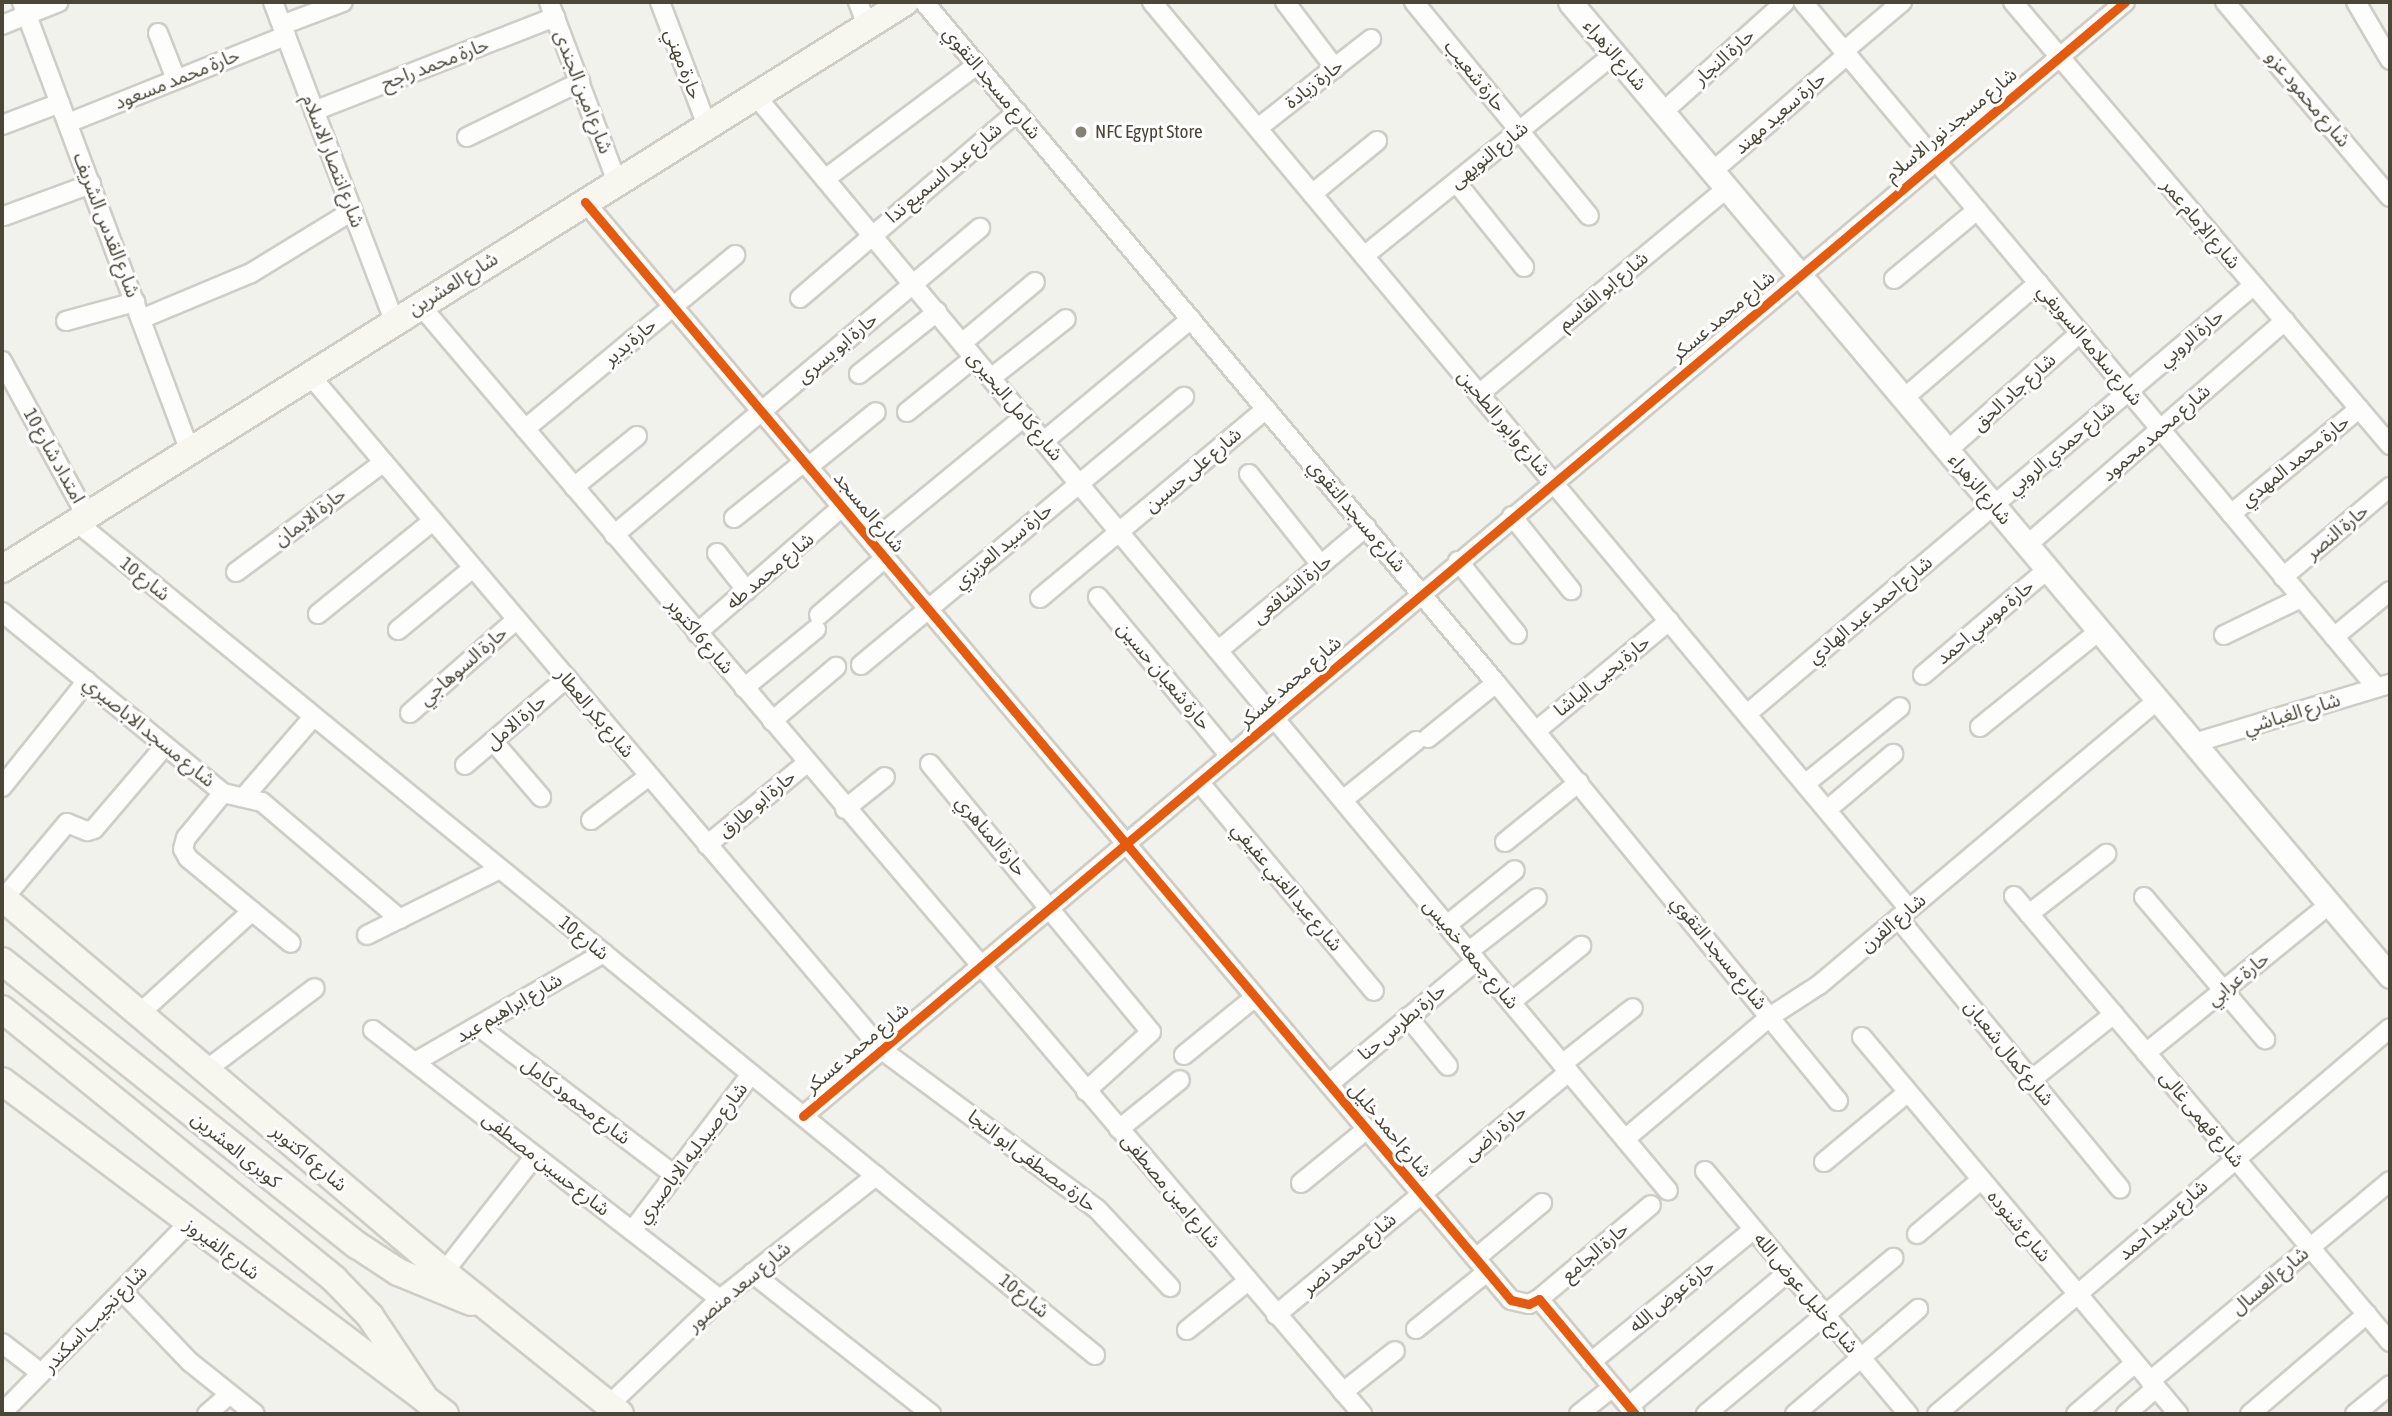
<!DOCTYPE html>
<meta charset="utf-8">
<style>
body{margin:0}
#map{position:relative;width:2392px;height:1416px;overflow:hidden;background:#f2f2ec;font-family:"Asap Condensed","Noto Sans Arabic",sans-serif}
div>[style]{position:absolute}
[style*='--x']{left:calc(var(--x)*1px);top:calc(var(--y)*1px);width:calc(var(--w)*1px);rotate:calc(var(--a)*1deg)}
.roads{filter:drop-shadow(2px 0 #cecdc6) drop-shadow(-2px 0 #cecdc6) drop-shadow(0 2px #cecdc6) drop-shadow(0 -2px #cecdc6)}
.minor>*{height:18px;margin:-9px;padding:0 9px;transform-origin:9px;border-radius:9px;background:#fdfdfc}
.tertiary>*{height:23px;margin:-11.5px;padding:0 11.5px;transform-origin:11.5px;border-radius:11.5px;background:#fdfdfc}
.secondary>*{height:26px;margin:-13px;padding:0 13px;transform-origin:13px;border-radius:13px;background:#f7f7f0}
.cycleway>*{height:9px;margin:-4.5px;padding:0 4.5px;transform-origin:4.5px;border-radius:4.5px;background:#e8590c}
.dots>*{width:19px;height:19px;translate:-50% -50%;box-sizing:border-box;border:4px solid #fff;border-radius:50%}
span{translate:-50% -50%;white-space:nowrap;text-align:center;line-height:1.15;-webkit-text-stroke:6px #fff;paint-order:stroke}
.street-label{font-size:19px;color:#4a4737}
.poi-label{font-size:19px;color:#4a4737}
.left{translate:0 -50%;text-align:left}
.frame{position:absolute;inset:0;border:4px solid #4a4737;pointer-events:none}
</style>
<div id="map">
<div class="roads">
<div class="minor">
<i style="--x:22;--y:2;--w:476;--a:69.5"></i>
<i style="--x:273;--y:2;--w:341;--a:69.2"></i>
<i style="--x:549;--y:2;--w:192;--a:69.3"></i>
<i style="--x:660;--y:2;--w:133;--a:69.2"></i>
<i style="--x:858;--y:2;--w:25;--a:69"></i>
<i style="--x:924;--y:2;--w:889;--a:49.97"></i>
<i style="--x:1496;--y:683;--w:540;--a:50.71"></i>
<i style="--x:1152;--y:2;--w:1181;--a:50.15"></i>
<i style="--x:1285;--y:2;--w:83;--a:52.9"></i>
<i style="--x:1414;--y:2;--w:276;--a:50.7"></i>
<i style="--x:1803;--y:2;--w:894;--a:50.08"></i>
<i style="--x:2013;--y:2;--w:582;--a:49.6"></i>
<i style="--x:2225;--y:2;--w:255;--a:49.8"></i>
<i style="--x:2356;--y:2;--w:67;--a:59.6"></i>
<i style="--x:2;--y:25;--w:61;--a:-22"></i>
<i style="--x:282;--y:25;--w:65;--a:-20.7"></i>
<i style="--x:158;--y:33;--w:49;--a:68.6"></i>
<i style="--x:1844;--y:51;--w:76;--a:-40.2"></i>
<i style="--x:755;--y:95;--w:1426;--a:50.2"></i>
<i style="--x:314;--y:111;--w:259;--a:-21.3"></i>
<i style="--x:1663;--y:112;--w:164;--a:-42"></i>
<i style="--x:68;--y:123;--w:235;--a:-21.8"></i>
<i style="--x:2;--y:125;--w:62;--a:-20.8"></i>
<i style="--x:1258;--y:128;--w:144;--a:-38.2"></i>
<i style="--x:467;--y:137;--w:126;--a:-26"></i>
<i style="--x:1713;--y:171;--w:177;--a:-40.9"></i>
<i style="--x:825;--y:179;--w:190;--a:-36.9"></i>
<i style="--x:1456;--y:182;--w:109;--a:51.3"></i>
<i style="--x:1312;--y:194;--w:84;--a:-39.2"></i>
<i style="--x:585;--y:202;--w:1436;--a:49.86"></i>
<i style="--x:1511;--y:1300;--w:18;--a:13"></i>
<i style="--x:1529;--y:1304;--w:11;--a:-27"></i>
<i style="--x:1539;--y:1299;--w:150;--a:50.1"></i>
<i style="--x:4;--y:216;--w:93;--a:-20.2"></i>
<i style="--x:1364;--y:256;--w:321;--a:-38.9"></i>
<i style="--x:1894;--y:279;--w:108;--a:-39.7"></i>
<i style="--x:800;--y:298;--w:286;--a:-40.6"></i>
<i style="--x:420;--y:305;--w:1455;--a:49.65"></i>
<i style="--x:141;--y:319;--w:119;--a:-22.7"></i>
<i style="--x:251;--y:273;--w:119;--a:-31.5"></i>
<i style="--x:66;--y:321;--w:72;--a:-15.4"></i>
<i style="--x:962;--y:343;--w:95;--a:-39.9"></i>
<i style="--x:2;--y:361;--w:173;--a:61.4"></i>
<i style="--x:309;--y:374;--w:886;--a:49.71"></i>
<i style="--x:882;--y:1050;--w:267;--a:36.5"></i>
<i style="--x:1097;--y:1209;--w:107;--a:46.9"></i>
<i style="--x:859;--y:374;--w:100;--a:-38.5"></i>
<i style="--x:991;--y:378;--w:95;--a:-38.2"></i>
<i style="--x:1479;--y:394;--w:322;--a:-39.7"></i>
<i style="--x:1904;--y:398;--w:177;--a:-40.6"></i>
<i style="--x:907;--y:412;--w:86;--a:-38.9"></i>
<i style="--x:525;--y:429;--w:273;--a:-39.6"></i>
<i style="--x:1044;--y:441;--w:191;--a:-39.7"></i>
<i style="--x:1948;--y:450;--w:176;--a:-41.6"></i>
<i style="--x:808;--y:467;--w:87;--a:-39"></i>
<i style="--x:1249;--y:474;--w:116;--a:51.6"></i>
<i style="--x:574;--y:487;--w:81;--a:-39"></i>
<i style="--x:2231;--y:514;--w:166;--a:-39.4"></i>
<i style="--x:1512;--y:516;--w:95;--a:51.4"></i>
<i style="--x:734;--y:518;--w:90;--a:-38.7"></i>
<i style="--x:74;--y:520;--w:1319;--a:39.28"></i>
<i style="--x:614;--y:535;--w:478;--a:-40"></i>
<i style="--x:872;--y:542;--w:197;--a:-39.4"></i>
<i style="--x:2027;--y:545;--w:342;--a:-41"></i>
<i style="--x:717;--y:553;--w:48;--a:51.7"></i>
<i style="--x:1458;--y:561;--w:94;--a:51.1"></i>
<i style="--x:236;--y:572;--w:184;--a:-36.6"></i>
<i style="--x:2283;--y:577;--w:140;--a:-40.1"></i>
<i style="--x:1098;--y:597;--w:207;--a:50.3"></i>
<i style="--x:1040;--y:598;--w:295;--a:-39.9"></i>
<i style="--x:2;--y:612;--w:286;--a:39.3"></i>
<i style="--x:223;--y:793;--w:40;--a:13"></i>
<i style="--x:262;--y:802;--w:181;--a:40.3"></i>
<i style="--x:318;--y:614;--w:148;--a:-39"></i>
<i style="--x:819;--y:615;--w:87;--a:-40.8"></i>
<i style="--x:398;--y:630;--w:97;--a:-39.6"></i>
<i style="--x:697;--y:633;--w:192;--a:-41"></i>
<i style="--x:2224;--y:635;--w:85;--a:-25.7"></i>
<i style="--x:2334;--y:637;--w:72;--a:-39.4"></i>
<i style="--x:1219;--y:650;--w:192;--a:-39.9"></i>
<i style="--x:861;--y:665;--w:420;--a:-39.7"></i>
<i style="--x:1923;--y:675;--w:164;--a:-40.3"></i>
<i style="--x:744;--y:688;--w:93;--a:-39.3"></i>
<i style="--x:410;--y:713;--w:141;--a:-41.3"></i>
<i style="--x:1747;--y:714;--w:664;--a:-40.24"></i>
<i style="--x:772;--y:721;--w:84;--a:-40.2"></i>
<i style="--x:1980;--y:727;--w:153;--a:-38.9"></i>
<i style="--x:1536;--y:731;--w:173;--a:-39.6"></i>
<i style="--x:1428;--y:738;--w:87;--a:-39"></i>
<i style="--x:493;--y:741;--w:74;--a:49.4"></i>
<i style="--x:2194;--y:743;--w:205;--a:-16.8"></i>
<i style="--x:930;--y:764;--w:347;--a:50.5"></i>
<i style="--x:1151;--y:1032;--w:88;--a:137.8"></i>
<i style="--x:465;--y:765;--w:134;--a:-40.5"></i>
<i style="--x:1200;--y:783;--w:271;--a:50.1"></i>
<i style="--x:1805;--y:784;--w:122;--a:-39"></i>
<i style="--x:2;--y:787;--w:136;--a:-51.3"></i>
<i style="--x:244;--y:797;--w:106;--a:-49.2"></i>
<i style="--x:1343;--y:800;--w:94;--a:-38.9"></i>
<i style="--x:845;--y:809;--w:51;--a:-38.7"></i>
<i style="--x:1827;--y:810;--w:87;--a:-40.3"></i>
<i style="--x:591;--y:820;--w:73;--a:-37.2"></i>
<i style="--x:1505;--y:842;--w:95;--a:-39"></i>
<i style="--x:707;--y:845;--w:129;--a:-39.4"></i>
<i style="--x:2014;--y:896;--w:583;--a:49.87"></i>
<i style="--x:2144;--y:897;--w:187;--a:49.6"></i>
<i style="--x:4;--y:898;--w:98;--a:-50"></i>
<i style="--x:67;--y:823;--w:22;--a:22"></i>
<i style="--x:87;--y:831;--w:7;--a:-16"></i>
<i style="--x:94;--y:829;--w:109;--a:-49.5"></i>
<i style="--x:252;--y:911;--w:50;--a:39.4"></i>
<i style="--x:2029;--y:914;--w:98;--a:-37.9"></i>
<i style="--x:1898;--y:918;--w:350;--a:50.6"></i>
<i style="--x:1447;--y:925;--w:87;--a:-39"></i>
<i style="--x:367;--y:935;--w:148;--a:-26.4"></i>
<i style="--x:1469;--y:951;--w:86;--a:-37.9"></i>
<i style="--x:1511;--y:1002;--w:90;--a:-38.7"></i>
<i style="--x:139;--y:1014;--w:153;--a:-42.3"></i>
<i style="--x:252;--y:911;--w:83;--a:-140.4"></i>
<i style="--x:188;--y:858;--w:10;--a:-119"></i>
<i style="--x:183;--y:849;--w:11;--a:-75"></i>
<i style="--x:186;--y:838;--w:58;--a:-50.6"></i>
<i style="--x:1408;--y:1017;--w:63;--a:50.8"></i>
<i style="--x:478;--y:1026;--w:246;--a:37.2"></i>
<i style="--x:373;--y:1030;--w:439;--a:37.8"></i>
<i style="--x:1862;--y:1037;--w:492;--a:50"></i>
<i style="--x:2146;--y:1053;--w:235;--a:-39"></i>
<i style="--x:1184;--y:1055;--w:92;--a:-39.2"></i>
<i style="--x:415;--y:1062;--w:218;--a:-30"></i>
<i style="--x:1562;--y:1064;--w:90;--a:-38.3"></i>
<i style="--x:206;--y:1070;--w:136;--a:-37"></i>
<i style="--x:2031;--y:1080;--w:106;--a:-38.5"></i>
<i style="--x:1329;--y:1084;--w:192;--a:-39.9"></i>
<i style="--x:803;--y:1116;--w:1729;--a:-40.12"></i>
<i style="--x:1119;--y:1129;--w:78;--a:-38.8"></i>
<i style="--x:1625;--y:1139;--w:191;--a:-40.1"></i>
<i style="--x:1771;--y:1016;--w:57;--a:-32.9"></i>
<i style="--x:1819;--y:985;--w:442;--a:-40.1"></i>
<i style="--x:1824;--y:1162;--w:109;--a:-39.8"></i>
<i style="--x:1705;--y:1171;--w:317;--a:50.1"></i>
<i style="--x:1301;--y:1183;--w:85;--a:-39.3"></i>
<i style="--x:632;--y:1231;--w:197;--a:-52.8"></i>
<i style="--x:1917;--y:1234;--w:84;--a:-40.2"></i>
<i style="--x:1476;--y:1258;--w:86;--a:-39.8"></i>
<i style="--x:444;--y:1272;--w:147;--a:-51.9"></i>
<i style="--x:752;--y:1273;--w:228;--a:38.2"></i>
<i style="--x:123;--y:1292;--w:97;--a:46.3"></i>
<i style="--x:190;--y:1362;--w:83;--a:38.7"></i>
<i style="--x:1539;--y:1299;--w:146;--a:-40"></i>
<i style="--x:1276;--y:1315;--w:381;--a:-39.7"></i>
<i style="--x:1416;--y:1329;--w:91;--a:-38.8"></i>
<i style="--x:1187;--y:1330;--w:78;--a:-38.8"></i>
<i style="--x:2;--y:1343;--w:49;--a:37.6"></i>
<i style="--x:1591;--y:1362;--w:209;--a:-39.2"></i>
<i style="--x:2150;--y:1381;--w:312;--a:-39.8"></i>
<i style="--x:1343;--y:1392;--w:66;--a:-38.3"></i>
<i style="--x:609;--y:1405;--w:153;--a:-43.7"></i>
<i style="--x:720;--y:1299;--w:199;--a:-38.3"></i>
<i style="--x:1629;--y:1406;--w:208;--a:-40.1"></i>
<i style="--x:2;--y:1413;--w:265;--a:-45.5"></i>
<i style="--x:207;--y:1414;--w:30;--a:-41"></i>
<i style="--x:1579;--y:1414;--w:43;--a:-38.5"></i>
<i style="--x:1706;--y:1414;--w:244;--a:-39.8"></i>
<i style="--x:1795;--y:1414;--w:162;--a:-40.5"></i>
<i style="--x:1937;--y:1414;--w:595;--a:-40.43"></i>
<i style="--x:2076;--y:1414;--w:77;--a:-40.8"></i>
<i style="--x:2126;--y:1414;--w:40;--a:-41"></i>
<i style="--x:2250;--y:1414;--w:154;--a:-40.5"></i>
<i style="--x:2355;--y:1414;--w:45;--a:-39.6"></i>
</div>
<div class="tertiary">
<i style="--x:1570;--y:2;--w:1273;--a:49.91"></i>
</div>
<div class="secondary">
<i style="--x:2;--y:569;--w:1066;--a:-32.12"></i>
<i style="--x:2;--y:897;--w:580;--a:40.31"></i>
<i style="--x:444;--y:1272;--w:226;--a:38.9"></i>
<i style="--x:2;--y:961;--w:455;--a:38.7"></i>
<i style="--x:357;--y:1245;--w:49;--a:33.4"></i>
<i style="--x:398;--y:1272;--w:79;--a:22.3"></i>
<i style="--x:2;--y:1009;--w:428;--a:39.1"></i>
<i style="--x:334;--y:1279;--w:52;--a:45.8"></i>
<i style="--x:370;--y:1316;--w:101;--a:56.3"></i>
<i style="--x:2;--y:1081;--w:554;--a:36.93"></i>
</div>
</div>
<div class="cycleway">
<i style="--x:585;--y:202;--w:1436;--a:49.86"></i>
<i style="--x:1511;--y:1300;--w:18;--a:13"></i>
<i style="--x:1529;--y:1304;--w:11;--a:-27"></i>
<i style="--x:1539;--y:1299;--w:150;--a:50.1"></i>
<i style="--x:803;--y:1116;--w:1729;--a:-40.12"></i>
</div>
<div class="dots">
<i style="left:1081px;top:132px;background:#858376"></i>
</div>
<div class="street-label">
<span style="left:1615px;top:55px;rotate:50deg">شارع الزهراء</span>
<span style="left:1724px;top:57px;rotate:-42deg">حارة النجار</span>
<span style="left:435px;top:64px;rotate:-21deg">حارة محمد راجح</span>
<span style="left:683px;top:64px;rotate:69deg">حارة مهني</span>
<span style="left:1475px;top:76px;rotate:51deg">حارة شعيب</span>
<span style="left:177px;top:79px;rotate:-22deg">حارة محمد مسعود</span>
<span style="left:992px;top:83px;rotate:50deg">شارع مسجد التقوي</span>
<span style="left:1314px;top:84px;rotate:-38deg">حارة زيادة</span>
<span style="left:583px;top:92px;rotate:69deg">شارع امين الجندى</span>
<span style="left:2308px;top:99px;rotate:50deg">شارع محمود عزو</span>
<span style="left:1780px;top:113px;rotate:-41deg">حارة سعيد مهند</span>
<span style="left:1951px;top:125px;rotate:-40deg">شارع مسجد نور الاسلام</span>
<span style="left:1489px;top:155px;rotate:-39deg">شارع النويهى</span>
<span style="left:333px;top:161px;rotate:69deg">شارع انتصار الاسلام</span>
<span style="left:944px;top:173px;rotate:-40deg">شارع عبد السميع ندا</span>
<span style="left:2201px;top:224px;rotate:50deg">شارع الإمام عمر</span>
<span style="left:106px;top:225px;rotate:69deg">شارع القدس الشريف</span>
<span style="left:453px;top:284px;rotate:-32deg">شارع العشرين</span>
<span style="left:1603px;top:291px;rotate:-40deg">شارع ابو القاسم</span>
<span style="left:1723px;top:316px;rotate:-40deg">شارع محمد عسكر</span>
<span style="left:2191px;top:338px;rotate:-40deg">حارة الروبي</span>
<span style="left:630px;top:342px;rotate:-40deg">حارة بدير</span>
<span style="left:2090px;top:345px;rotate:50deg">شارع سلامه السويفي</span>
<span style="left:837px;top:348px;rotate:-40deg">حارة ابو يسرى</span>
<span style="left:2014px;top:392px;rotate:-42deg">شارع جاد الحق</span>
<span style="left:1015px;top:406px;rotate:50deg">شارع كامل البحيرى</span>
<span style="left:1504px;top:423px;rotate:50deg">شارع وابور الطحين</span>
<span style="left:2156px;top:433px;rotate:-41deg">شارع محمد محمود</span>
<span style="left:2061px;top:448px;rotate:-40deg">شارع حمدي الروبي</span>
<span style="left:54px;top:456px;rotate:61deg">امتداد شارع 10</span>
<span style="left:2295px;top:461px;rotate:-39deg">حارة محمد المهدي</span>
<span style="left:1193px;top:470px;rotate:-40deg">شارع على حسين</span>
<span style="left:1980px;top:489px;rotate:50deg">شارع الزهراء</span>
<span style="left:869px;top:512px;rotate:50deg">شارع المسجد</span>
<span style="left:1357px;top:516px;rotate:50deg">شارع مسجد التقوي</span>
<span style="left:310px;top:517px;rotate:-37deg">حارة الايمان</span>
<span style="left:2337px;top:532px;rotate:-40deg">حارة النصر</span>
<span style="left:1003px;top:546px;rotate:-40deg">حارة سيد العزيزي</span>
<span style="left:770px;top:571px;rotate:-40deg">شارع محمد طه</span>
<span style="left:145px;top:579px;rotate:39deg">شارع 10</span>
<span style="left:1292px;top:589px;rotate:-40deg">حارة الشافعى</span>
<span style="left:1870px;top:610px;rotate:-40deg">شارع احمد عبد الهادي</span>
<span style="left:1985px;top:622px;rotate:-40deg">حارة موسي احمد</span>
<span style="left:700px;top:636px;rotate:50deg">شارع 6 اكتوبر</span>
<span style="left:463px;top:666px;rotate:-41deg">حارة السوهاجي</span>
<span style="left:1164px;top:676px;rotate:50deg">حارة شعبان حسين</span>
<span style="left:1602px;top:676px;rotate:-39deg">حارة يحيى الباشا</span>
<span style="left:1290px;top:682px;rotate:-41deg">شارع محمد عسكر</span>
<span style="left:595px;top:713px;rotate:50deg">شارع بكر العطار</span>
<span style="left:2292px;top:714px;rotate:-17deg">شارع الغباشي</span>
<span style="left:516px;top:722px;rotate:-41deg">حارة الامل</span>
<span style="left:149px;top:732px;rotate:39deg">شارع مسجد الاباصيري</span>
<span style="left:757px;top:804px;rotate:-40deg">حارة ابو طارق</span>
<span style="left:991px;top:836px;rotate:50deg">حارة المناهري</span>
<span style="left:1287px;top:887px;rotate:50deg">شارع عبد الغني عفيفي</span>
<span style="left:1893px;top:923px;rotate:-40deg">شارع الفرن</span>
<span style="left:584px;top:938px;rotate:39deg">شارع 10</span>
<span style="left:1719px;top:953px;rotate:51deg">شارع مسجد التقوي</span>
<span style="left:1471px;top:954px;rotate:50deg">شارع جمعه خميس</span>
<span style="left:2238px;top:979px;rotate:-39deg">حارة عرابي</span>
<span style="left:509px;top:1008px;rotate:-30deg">شارع ابراهيم عيد</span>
<span style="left:1402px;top:1022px;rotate:-40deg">حارة بطرس حنا</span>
<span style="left:857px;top:1048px;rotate:-40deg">شارع محمد عسكر</span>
<span style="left:2009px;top:1053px;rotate:51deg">شارع كمال شعبان</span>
<span style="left:576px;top:1101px;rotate:37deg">شارع محمود كامل</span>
<span style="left:2202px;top:1119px;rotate:50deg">شارع فهمى غالى</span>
<span style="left:1390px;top:1130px;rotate:50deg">شارع احمد خليل</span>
<span style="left:1495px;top:1133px;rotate:-40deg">حارة راضى</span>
<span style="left:236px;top:1150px;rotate:39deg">كوبرى العشرين</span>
<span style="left:692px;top:1153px;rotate:-53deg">شارع صيدليه الاباصيري</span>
<span style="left:309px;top:1158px;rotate:40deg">شارع 6 اكتوبر</span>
<span style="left:1032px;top:1161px;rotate:37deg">حارة مصطفى ابو النجا</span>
<span style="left:546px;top:1164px;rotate:38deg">شارع حسين مصطفى</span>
<span style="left:1171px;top:1191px;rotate:50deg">شارع امين مصطفى</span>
<span style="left:2163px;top:1220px;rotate:-41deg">شارع سيد احمد</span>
<span style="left:2019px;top:1226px;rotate:50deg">شارع شنوده</span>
<span style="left:222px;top:1249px;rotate:37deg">شارع الفيروز</span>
<span style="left:1595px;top:1252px;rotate:-40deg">حارة الجامع</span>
<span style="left:1349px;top:1254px;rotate:-40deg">شارع محمد نصر</span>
<span style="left:2270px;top:1281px;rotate:-40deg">شارع العسال</span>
<span style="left:739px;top:1287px;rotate:-40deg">شارع سعد منصور</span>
<span style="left:1806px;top:1293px;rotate:50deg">شارع خليل عوض الله</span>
<span style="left:1024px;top:1296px;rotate:39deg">شارع 10</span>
<span style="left:1672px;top:1296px;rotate:-39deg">حارة عوض الله</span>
<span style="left:95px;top:1319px;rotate:-46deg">شارع نجيب اسكندر</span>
</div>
<div class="poi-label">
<span class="left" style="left:1095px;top:132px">NFC Egypt Store</span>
</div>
<div class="frame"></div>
</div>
